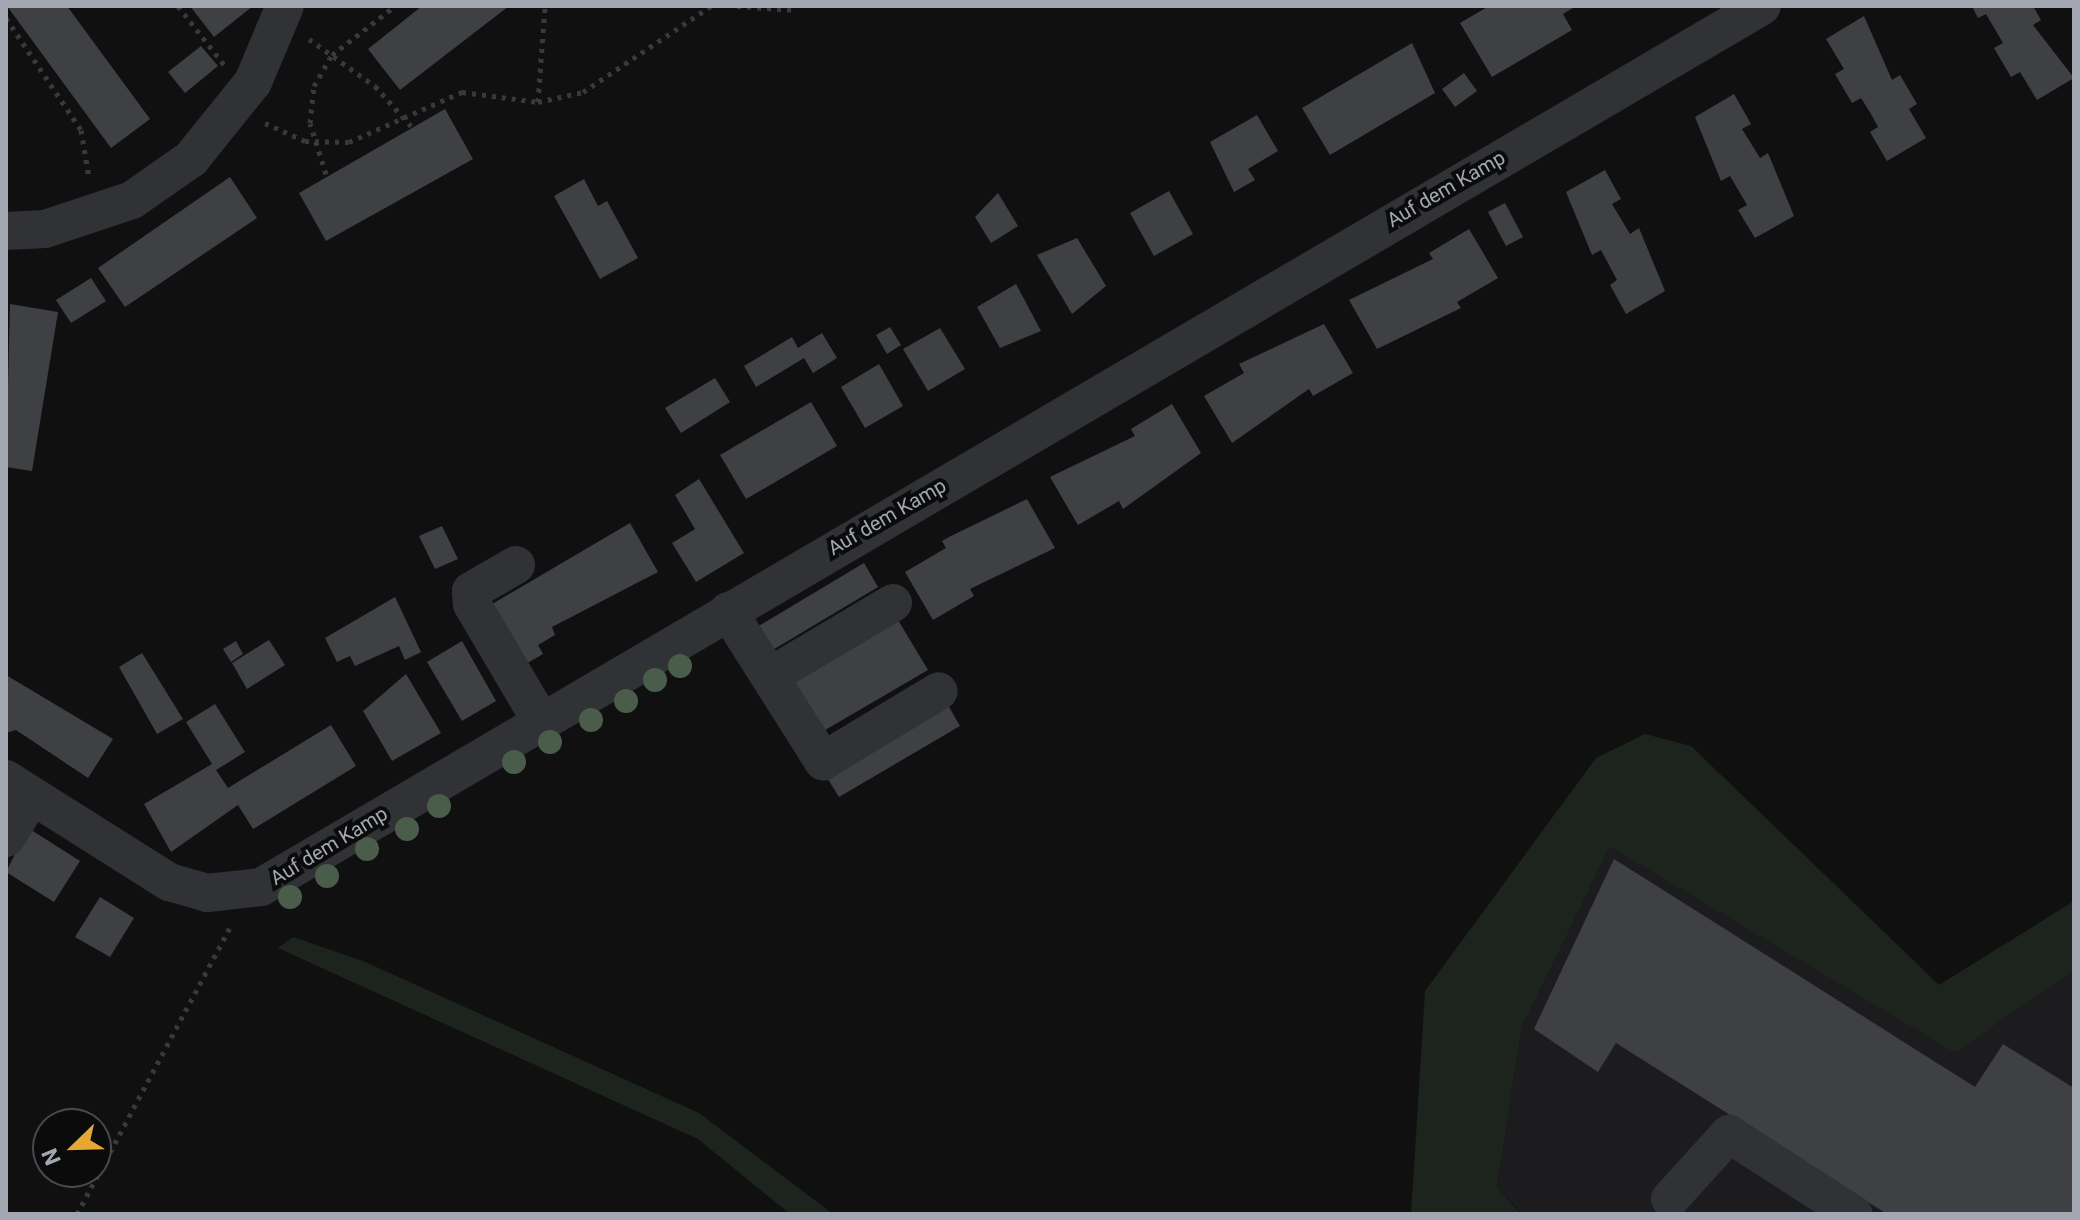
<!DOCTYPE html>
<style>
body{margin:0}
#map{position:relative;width:2080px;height:1220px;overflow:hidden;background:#101011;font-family:Roboto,sans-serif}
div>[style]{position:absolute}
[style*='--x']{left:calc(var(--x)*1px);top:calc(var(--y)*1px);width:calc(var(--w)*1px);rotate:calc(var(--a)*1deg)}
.built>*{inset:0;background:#1c1c1e}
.green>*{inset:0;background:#1d241d}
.building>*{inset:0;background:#3f4044}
.path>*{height:5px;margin-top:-2.5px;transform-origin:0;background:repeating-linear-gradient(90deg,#37393d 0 4px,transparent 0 10px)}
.minor>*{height:38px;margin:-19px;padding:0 19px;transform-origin:19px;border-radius:19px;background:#313236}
.trees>*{width:24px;height:24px;margin:-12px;border-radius:50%;background:#4a5d4b}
span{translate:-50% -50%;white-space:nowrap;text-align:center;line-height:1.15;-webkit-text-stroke:8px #0b0b0c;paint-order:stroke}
.street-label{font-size:20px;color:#a2a7b1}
.frame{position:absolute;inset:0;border:8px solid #a2a7b1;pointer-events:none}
.north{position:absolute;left:32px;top:1108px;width:80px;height:80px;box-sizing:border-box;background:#0b0b0c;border:2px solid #47494e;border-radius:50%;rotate:247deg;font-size:22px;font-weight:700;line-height:32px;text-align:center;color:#a2a7b1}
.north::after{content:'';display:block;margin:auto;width:28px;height:36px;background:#e6a833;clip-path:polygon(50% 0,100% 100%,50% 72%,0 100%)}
</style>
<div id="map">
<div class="built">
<i style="clip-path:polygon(1610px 847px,1955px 1053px,2074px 970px,2074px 1214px,1522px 1214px,1497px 1187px,1522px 1027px)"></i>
</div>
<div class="green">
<i style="clip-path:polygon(1645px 734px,1691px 746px,1939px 985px,2074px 901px,2074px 970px,1955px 1053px,1610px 847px,1522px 1027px,1497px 1187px,1521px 1214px,1411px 1214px,1425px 991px,1596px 758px)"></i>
<i style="clip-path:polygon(293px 937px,363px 961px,699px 1113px,833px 1214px,790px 1214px,698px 1139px,278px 948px)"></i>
</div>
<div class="building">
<i style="clip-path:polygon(7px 6px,67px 6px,150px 119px,111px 148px)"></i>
<i style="clip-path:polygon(190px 6px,253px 6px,214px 37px)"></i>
<i style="clip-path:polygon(422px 6px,509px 6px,400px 90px,368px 49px)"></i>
<i style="clip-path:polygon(1576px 6px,1563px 14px,1572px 30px,1492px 77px,1460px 23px,1489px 6px)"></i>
<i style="clip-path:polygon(1972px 6px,2033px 6px,2041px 20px,2033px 25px,2074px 78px,2037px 100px,2020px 72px,2011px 77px,1994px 48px,2003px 43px,1986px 14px,1978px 18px)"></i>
<i style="clip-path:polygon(1864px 16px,1892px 80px,1900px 75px,1917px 104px,1909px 109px,1926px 138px,1887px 161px,1870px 132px,1878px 127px,1871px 114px,1861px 98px,1852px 103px,1835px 74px,1844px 69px,1826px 39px)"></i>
<i style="clip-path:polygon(1412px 43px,1435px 93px,1330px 155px,1302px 108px)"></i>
<i style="clip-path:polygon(201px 46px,218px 66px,185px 93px,168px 72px)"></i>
<i style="clip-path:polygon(1464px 73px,1477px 91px,1455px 107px,1442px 89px)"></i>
<i style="clip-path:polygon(1734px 94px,1751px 124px,1742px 129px,1760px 158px,1768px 153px,1794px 216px,1755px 238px,1738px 210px,1747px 205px,1730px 176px,1721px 181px,1695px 117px)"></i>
<i style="clip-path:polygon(445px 109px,473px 159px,326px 241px,299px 193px)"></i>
<i style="clip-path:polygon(1257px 115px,1278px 151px,1248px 169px,1255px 180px,1234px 192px,1210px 142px)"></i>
<i style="clip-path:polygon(1605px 170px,1621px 199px,1612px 204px,1630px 234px,1639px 228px,1665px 291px,1626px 314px,1610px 285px,1617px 280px,1601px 250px,1592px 255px,1566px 192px)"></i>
<i style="clip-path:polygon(230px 177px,257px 218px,125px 307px,98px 268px)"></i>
<i style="clip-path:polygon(584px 179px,598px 206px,607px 201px,638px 258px,600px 279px,554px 196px)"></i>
<i style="clip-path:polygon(1169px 191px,1193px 234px,1154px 256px,1130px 213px)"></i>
<i style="clip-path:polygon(998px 193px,1018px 226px,991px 243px,975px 217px)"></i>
<i style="clip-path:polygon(1505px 203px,1523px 237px,1506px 246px,1488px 212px)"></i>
<i style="clip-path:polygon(1469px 229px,1498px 278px,1457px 302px,1461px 308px,1377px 349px,1349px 300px,1433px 259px,1429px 253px)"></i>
<i style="clip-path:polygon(1077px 238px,1106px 286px,1072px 314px,1037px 255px)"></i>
<i style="clip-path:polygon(91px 278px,106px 301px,71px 323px,56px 300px)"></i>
<i style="clip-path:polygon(1016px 284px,1041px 331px,1000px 348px,977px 307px)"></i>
<i style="clip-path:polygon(10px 304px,58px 312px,32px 471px,6px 467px)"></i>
<i style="clip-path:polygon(1324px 324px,1353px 373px,1313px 396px,1309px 389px,1232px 443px,1204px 396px,1244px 373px,1239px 364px)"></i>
<i style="clip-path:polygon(890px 327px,901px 345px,887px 354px,876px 335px)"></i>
<i style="clip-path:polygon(940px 328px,965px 369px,928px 391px,903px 349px)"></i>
<i style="clip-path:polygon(822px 333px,837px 358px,813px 373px,804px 358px,756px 387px,744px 366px,792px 337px,798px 348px)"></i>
<i style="clip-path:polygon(879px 364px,903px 406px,865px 428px,841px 387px)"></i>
<i style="clip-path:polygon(715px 378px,730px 402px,681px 433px,665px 408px)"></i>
<i style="clip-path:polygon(811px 402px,837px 446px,746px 499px,720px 455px)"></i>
<i style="clip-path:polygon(1172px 404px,1201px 453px,1123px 509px,1119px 501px,1078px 525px,1050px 477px,1135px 436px,1131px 429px)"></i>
<i style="clip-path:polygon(699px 479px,744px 553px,696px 582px,672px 543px,695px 529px,675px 495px)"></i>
<i style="clip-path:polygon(1027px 499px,1055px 548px,970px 589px,974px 596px,933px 620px,905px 572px,946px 548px,942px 541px,949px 537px)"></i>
<i style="clip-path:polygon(630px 523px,658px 572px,552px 627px,555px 635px,538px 645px,543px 654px,524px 665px,482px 610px)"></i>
<i style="clip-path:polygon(442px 526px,458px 559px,435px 569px,419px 536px)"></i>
<i style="clip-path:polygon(864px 563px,878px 587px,771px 651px,757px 627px)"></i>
<i style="clip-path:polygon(395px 597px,421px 652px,405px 660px,399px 646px,355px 666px,350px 656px,337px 662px,325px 638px)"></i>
<i style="clip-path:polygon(898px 620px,928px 670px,820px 733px,790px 683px)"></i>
<i style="clip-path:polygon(269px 640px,285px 665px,247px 689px,232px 663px)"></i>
<i style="clip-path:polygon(236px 641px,243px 654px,231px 662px,223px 649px)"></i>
<i style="clip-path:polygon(462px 641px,496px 701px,462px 721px,427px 662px)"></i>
<i style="clip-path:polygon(142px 653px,183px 719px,157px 734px,119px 667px)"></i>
<i style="clip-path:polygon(406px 674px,441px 733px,392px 761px,363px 711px)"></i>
<i style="clip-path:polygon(6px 675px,113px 739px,88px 778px,16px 730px,6px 733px)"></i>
<i style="clip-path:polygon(215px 704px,245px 752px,216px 770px,228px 788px,331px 725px,356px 766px,253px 829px,238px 805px,171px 852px,144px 804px,212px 764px,186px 722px)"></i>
<i style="clip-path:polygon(948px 705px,960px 726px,839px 797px,826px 776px)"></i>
<i style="clip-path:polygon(28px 828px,80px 861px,54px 902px,6px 872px)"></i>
<i style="clip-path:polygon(1614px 859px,1975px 1087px,2003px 1044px,2074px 1088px,2074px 1214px,1887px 1214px,1616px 1043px,1598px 1072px,1534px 1029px)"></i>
<i style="clip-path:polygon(100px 897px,134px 918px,110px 957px,75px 937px)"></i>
</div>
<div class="path">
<i style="--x:178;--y:6;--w:76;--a:51.9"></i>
<i style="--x:737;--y:6;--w:60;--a:3.8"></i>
<i style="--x:6;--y:18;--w:135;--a:56.2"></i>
<i style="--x:81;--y:130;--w:49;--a:80.5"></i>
<i style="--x:309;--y:39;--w:81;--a:35.5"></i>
<i style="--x:375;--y:86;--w:54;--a:48"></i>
<i style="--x:538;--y:102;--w:96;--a:-85.8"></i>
<i style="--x:265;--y:123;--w:44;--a:24.2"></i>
<i style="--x:305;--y:141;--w:44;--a:1.3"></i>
<i style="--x:349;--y:142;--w:124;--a:-23.9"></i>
<i style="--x:462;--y:92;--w:77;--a:7.5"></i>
<i style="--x:538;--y:102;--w:46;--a:-12.5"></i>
<i style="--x:583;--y:92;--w:154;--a:-33.9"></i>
<i style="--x:326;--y:174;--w:53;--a:-107.4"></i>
<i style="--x:310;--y:123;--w:37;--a:-84"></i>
<i style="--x:314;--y:86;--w:36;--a:-60"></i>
<i style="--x:332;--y:55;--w:80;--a:-37.9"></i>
<i style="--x:77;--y:1214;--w:327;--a:-61.9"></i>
</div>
<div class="minor">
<i style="--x:6;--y:231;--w:39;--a:-3"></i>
<i style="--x:45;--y:229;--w:92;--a:-18.4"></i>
<i style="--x:132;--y:200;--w:72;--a:-34.8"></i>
<i style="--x:191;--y:159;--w:99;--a:-51.2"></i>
<i style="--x:253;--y:82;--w:82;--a:-67.2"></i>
<i style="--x:516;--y:565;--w:52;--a:150"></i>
<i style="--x:471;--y:591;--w:13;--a:86"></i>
<i style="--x:472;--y:604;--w:136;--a:59.5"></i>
<i style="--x:728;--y:611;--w:178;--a:57.7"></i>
<i style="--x:823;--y:761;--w:135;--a:-31.1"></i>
<i style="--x:770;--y:676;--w:143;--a:-30.7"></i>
<i style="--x:6;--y:779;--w:193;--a:32.3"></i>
<i style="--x:169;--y:882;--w:40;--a:16"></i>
<i style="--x:207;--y:893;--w:54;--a:-6.3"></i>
<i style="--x:261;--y:887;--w:1740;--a:-30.41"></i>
<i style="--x:6;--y:838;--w:49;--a:-58.2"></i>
<i style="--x:1670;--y:1199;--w:88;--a:-47.8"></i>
<i style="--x:1729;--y:1134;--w:148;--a:32.8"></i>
</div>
<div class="trees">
<i style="left:680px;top:666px"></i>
<i style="left:655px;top:680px"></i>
<i style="left:626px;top:701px"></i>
<i style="left:591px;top:720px"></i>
<i style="left:550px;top:742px"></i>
<i style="left:514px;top:762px"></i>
<i style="left:439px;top:806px"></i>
<i style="left:407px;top:829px"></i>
<i style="left:367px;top:849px"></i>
<i style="left:327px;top:876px"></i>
<i style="left:290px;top:897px"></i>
</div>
<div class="street-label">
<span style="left:1446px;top:189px;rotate:-30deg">Auf dem Kamp</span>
<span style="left:887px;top:517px;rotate:-30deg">Auf dem Kamp</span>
<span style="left:329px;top:846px;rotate:-31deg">Auf dem Kamp</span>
</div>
<div class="frame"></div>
<div class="north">N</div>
</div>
